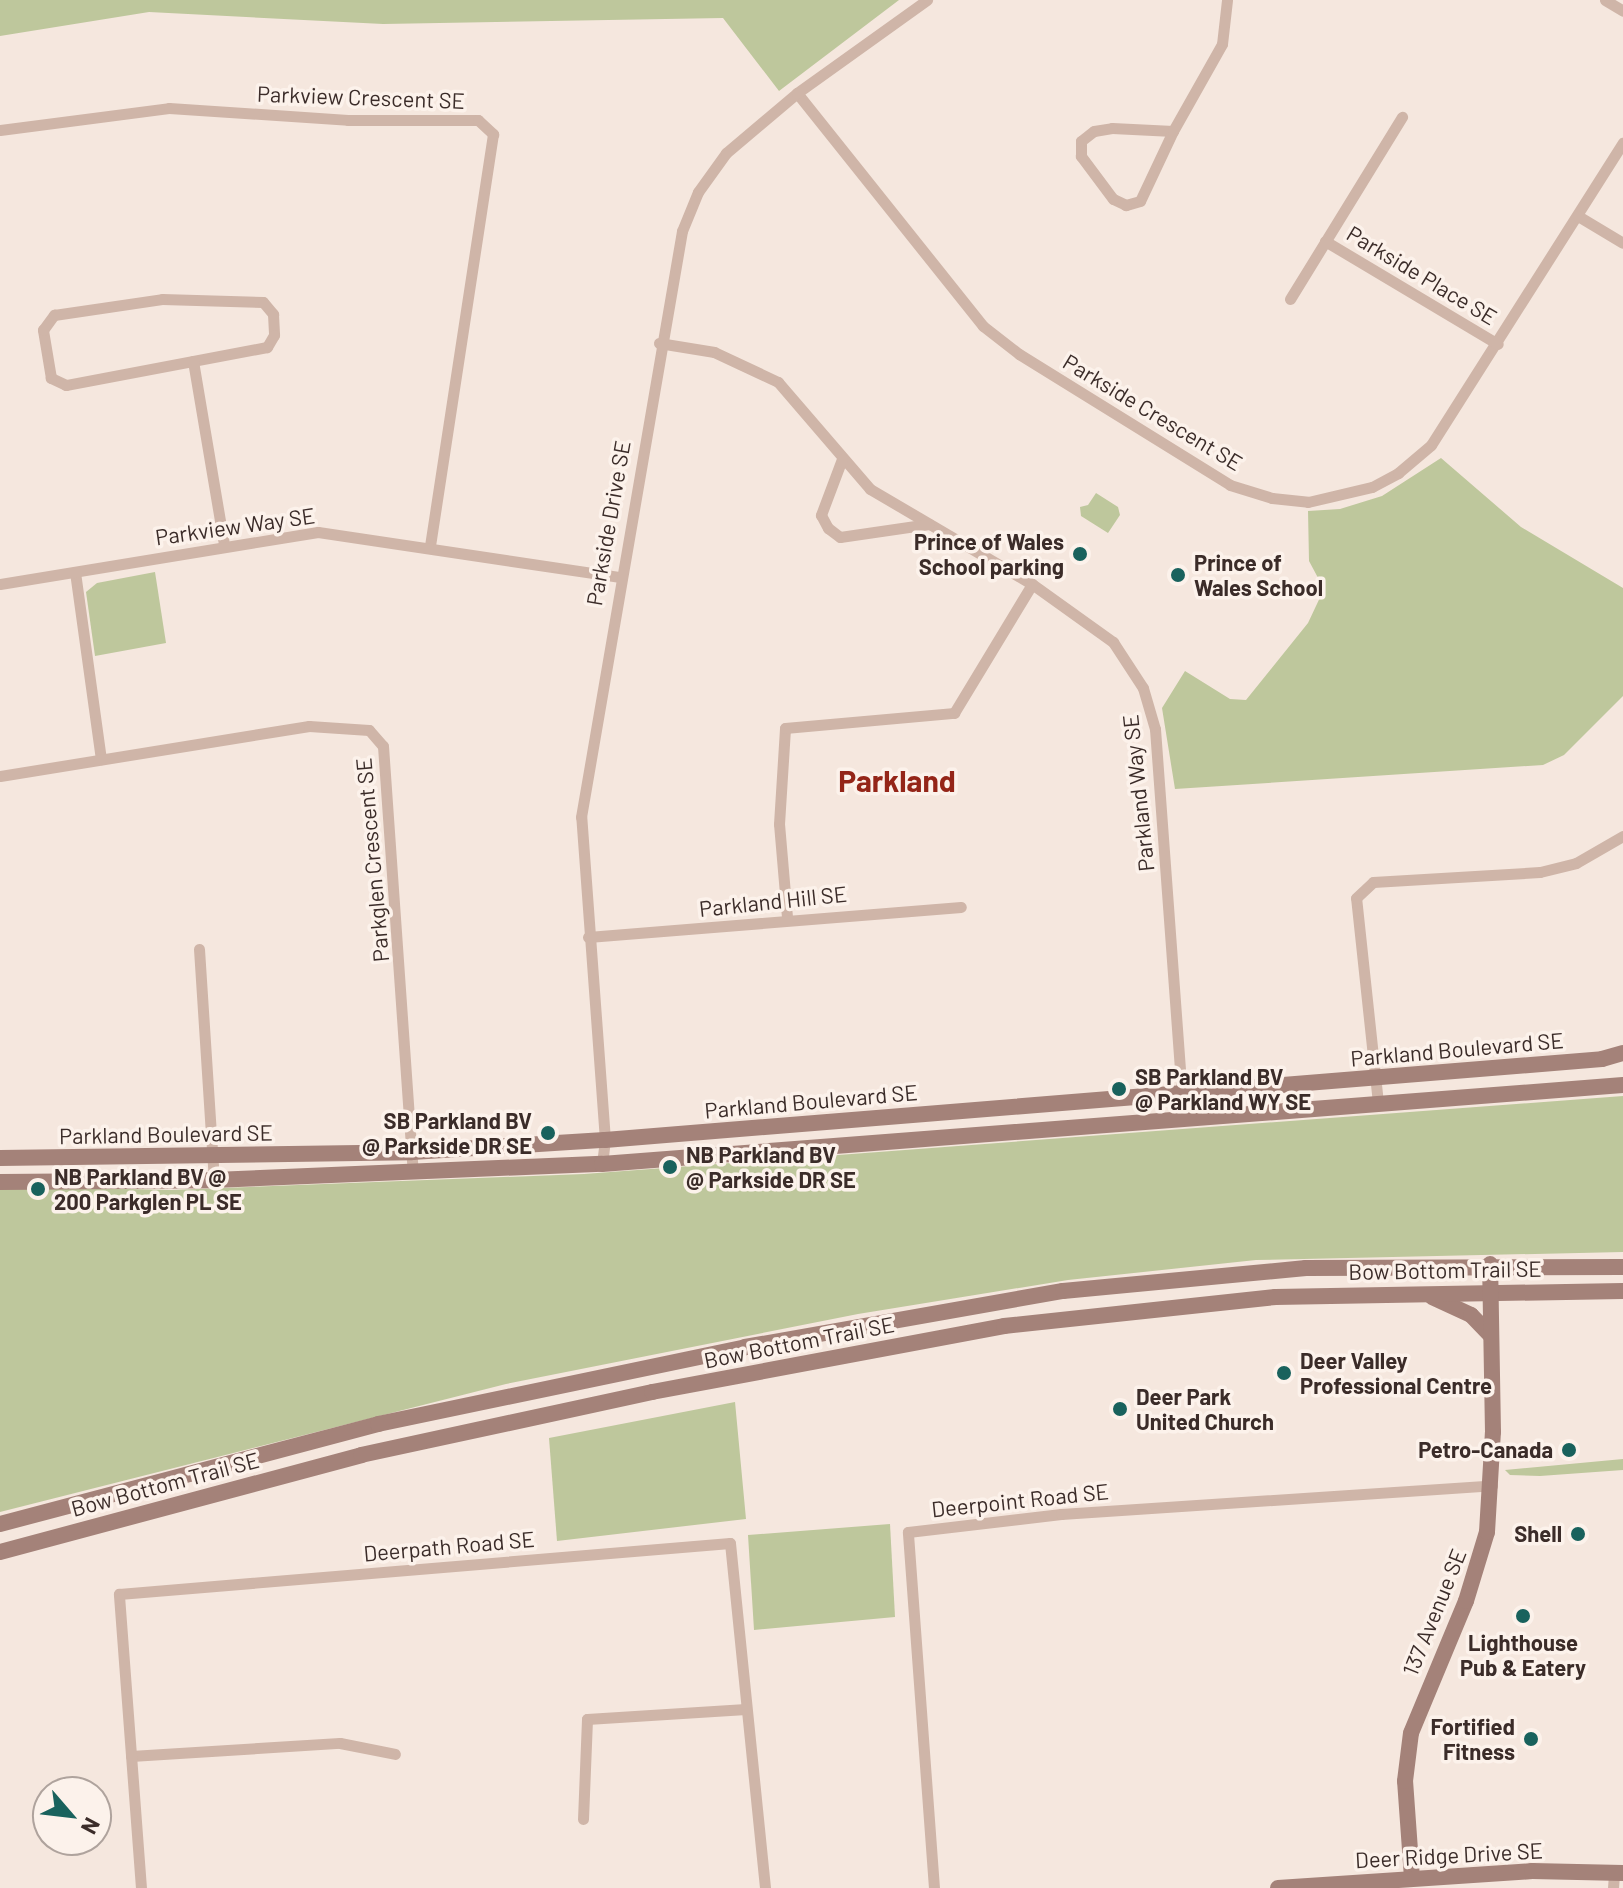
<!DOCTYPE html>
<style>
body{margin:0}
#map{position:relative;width:1623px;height:1888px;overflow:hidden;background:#f5e7de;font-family:Barlow,sans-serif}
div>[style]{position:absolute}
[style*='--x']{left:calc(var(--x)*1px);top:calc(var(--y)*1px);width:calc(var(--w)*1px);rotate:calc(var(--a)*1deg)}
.green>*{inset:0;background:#bec79c}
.street>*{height:11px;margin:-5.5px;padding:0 5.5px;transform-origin:5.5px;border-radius:5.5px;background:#cfb5a8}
.secondary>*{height:16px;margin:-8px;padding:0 8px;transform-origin:8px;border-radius:8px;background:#a48279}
.dots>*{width:22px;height:22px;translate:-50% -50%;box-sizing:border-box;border:4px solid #fcf2eb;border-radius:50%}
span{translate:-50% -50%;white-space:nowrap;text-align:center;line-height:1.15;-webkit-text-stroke:7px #fcf2eb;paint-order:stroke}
.street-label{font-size:22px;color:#3b2c29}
.poi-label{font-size:22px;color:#3b2c29;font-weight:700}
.right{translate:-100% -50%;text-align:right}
.left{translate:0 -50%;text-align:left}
.district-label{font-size:30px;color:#942518;font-weight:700}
.north{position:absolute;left:32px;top:1776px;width:80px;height:80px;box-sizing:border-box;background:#fcf2eb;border:2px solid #afa39d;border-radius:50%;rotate:118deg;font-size:22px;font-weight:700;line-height:32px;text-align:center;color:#3b2c29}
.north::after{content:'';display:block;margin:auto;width:28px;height:36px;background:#19625d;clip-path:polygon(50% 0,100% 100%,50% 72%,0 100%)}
</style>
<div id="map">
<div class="green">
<i style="clip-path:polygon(0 0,899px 0,779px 91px,723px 18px,383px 24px,149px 12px,0 36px)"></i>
<i style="clip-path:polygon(1441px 458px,1521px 527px,1623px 588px,1623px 696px,1564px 755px,1543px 765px,1175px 789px,1162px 708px,1185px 671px,1230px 699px,1246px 700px,1308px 623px,1324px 589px,1309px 561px,1308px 511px,1340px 509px,1382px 496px)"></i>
<i style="clip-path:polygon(1096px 493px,1118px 507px,1120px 515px,1108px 533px,1081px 516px,1080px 507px,1088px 505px)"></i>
<i style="clip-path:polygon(155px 572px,166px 643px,95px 656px,86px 592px,97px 583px)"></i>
<i style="clip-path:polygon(1623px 1096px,1623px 1252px,1256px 1260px,1068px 1280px,858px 1314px,506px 1384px,0 1512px,0 1186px,171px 1190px,584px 1174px)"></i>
<i style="clip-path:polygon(735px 1402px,746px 1519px,557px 1541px,549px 1438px)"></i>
<i style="clip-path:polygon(1623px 1459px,1623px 1470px,1540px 1476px,1510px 1475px,1505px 1470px)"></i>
<i style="clip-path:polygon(890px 1524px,895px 1617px,754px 1630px,748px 1535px)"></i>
</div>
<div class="street">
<i style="--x:1605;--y:0;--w:21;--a:31"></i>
<i style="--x:797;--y:93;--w:298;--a:51.4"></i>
<i style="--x:983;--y:326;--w:46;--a:37.9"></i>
<i style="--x:1019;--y:354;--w:248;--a:31.8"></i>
<i style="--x:1230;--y:485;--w:44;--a:17.2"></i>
<i style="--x:1272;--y:498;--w:36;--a:6"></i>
<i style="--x:1308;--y:502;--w:66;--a:-13.2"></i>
<i style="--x:1372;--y:487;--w:30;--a:-28"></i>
<i style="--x:1398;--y:473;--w:43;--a:-40.3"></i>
<i style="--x:1431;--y:445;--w:358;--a:-57.6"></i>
<i style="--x:1112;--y:128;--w:61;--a:2.8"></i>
<i style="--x:1173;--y:131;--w:77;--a:115.2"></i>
<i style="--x:1140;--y:201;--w:15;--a:164"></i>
<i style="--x:1126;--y:205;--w:14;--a:-155"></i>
<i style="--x:1113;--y:199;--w:54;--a:-126.7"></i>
<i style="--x:1081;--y:156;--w:15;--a:-90"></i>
<i style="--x:1081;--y:141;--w:16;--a:-38"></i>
<i style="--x:1094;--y:131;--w:18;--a:-9"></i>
<i style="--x:0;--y:130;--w:170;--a:-7.4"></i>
<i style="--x:169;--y:108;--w:179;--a:3.8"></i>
<i style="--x:348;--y:120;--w:130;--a:0"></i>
<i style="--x:478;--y:120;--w:21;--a:43"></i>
<i style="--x:493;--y:134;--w:416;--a:98.7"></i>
<i style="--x:1173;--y:131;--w:100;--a:-60.6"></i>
<i style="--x:1222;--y:44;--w:44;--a:-83.5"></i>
<i style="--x:1578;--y:216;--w:52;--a:31"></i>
<i style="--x:1325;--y:241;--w:201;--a:30.8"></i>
<i style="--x:162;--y:299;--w:101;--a:1.7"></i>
<i style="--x:263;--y:302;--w:16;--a:50"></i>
<i style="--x:273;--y:314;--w:21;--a:87"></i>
<i style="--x:274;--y:335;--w:14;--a:120"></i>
<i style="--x:267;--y:347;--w:205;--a:169.3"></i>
<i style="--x:66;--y:385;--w:17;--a:-155"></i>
<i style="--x:51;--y:378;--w:49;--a:-99.5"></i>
<i style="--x:43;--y:330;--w:19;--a:-54"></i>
<i style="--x:54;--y:315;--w:109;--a:-8.4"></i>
<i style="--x:1290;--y:299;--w:214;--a:-58.4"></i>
<i style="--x:659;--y:343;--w:56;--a:9.3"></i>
<i style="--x:714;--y:352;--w:71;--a:25.1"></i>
<i style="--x:778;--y:382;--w:141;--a:49.3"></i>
<i style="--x:870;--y:489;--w:188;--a:30.4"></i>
<i style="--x:1032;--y:584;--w:100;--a:35.6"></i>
<i style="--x:1113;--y:642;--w:55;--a:56.9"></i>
<i style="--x:1143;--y:688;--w:43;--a:73.7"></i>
<i style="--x:1155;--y:729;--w:392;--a:85.8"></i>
<i style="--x:193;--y:361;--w:186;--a:80.4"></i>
<i style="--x:842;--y:459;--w:60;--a:110.6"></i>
<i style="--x:821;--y:515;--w:15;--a:62"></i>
<i style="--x:828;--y:528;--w:15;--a:37"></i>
<i style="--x:840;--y:537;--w:90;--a:-8.3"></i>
<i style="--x:75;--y:572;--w:189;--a:82.1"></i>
<i style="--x:0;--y:584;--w:322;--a:-9.3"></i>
<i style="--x:318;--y:532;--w:304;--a:8.5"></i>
<i style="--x:0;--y:776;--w:313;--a:-9.2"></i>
<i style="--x:309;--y:726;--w:60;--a:3.8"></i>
<i style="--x:369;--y:730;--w:21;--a:49"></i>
<i style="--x:383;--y:746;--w:427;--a:86"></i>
<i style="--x:787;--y:917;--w:93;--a:-94.9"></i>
<i style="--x:779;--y:824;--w:96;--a:-86.4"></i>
<i style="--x:785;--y:728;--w:170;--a:-5.1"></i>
<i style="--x:954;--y:713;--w:151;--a:-58.8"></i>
<i style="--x:588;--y:937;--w:374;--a:-4.6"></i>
<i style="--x:199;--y:949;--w:231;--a:86.3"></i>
<i style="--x:1378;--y:1103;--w:206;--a:-96.1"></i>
<i style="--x:1356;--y:898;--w:23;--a:-43"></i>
<i style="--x:1373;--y:882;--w:167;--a:-3.4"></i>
<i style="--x:1540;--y:872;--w:37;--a:-14"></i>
<i style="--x:1576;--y:863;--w:54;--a:-29.9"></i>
<i style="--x:602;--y:1164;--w:24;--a:-83"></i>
<i style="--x:605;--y:1140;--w:324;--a:-94.2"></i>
<i style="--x:581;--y:817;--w:595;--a:-80.22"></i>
<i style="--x:682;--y:231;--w:42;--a:-67.7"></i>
<i style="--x:698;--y:192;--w:48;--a:-54.3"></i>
<i style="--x:726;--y:153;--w:93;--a:-40.2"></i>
<i style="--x:797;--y:93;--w:160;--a:-35.6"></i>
<i style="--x:131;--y:1756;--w:209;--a:-3.6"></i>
<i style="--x:340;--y:1743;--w:56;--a:11.3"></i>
<i style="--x:583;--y:1819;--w:100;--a:-87.7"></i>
<i style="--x:587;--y:1719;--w:159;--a:-3.6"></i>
<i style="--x:141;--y:1888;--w:295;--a:-94.3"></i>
<i style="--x:119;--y:1594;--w:613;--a:-4.77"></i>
<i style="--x:730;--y:1543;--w:347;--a:84.2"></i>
<i style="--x:934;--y:1888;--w:357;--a:-94.2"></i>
<i style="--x:908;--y:1532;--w:154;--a:-6.7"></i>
<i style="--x:1061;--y:1514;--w:432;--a:-3.8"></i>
<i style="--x:1613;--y:1888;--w:15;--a:-86"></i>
</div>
<div class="secondary">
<i style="--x:0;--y:1158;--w:412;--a:-0.8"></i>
<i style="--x:412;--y:1152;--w:193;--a:-3.6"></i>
<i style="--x:605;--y:1140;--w:1000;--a:-4.64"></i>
<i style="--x:1602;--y:1059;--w:22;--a:-16"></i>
<i style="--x:0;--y:1182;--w:214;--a:-0.5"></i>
<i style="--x:214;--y:1180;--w:388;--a:-2.4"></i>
<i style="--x:602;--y:1164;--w:1024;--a:-4.42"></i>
<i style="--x:1432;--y:1297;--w:43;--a:24.8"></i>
<i style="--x:1471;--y:1315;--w:28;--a:46"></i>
<i style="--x:0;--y:1524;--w:391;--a:-14.8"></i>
<i style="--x:378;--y:1424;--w:375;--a:-11.8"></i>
<i style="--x:745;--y:1347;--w:323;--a:-10"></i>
<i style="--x:1063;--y:1291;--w:244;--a:-5.4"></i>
<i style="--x:1306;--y:1268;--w:317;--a:-0.2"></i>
<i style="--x:0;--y:1552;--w:374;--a:-15"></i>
<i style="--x:361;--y:1455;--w:298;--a:-12.2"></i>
<i style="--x:652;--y:1392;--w:358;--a:-10.6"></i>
<i style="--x:1004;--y:1326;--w:273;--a:-6.1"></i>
<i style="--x:1275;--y:1297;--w:348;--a:-1"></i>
<i style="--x:1412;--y:1878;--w:97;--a:-94.1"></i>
<i style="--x:1405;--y:1781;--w:48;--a:-82.9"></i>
<i style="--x:1411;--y:1733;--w:143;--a:-67.4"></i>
<i style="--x:1466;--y:1601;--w:72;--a:-73.1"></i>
<i style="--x:1487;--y:1532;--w:100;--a:-86.6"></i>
<i style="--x:1493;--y:1432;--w:168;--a:-91"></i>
<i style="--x:1278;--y:1888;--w:255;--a:-3.8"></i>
<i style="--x:1532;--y:1871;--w:91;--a:1.3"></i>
</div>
<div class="dots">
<i style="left:1080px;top:554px;background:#19625d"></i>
<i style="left:1178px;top:575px;background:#19625d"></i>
<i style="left:1119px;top:1089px;background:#19625d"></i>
<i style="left:548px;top:1133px;background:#19625d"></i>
<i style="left:670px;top:1167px;background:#19625d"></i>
<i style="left:38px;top:1189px;background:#19625d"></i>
<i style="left:1284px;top:1373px;background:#19625d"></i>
<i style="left:1120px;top:1409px;background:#19625d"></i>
<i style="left:1569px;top:1450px;background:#19625d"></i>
<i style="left:1578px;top:1534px;background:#19625d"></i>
<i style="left:1523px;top:1616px;background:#19625d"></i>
<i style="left:1531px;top:1739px;background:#19625d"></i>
</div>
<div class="street-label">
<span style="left:361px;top:97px;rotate:2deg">Parkview Crescent SE</span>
<span style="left:1422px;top:275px;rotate:31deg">Parkside Place SE</span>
<span style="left:1153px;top:412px;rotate:31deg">Parkside Crescent SE</span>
<span style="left:608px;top:523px;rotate:-80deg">Parkside Drive SE</span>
<span style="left:235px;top:526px;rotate:-8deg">Parkview Way SE</span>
<span style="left:1138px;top:793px;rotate:-96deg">Parkland Way SE</span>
<span style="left:372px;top:860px;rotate:-95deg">Parkglen Crescent SE</span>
<span style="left:773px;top:901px;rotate:-6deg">Parkland Hill SE</span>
<span style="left:1457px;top:1049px;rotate:-5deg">Parkland Boulevard SE</span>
<span style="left:811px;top:1101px;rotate:-5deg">Parkland Boulevard SE</span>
<span style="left:166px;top:1134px;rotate:-1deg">Parkland Boulevard SE</span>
<span style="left:1445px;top:1270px;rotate:-1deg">Bow Bottom Trail SE</span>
<span style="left:799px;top:1342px;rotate:-11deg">Bow Bottom Trail SE</span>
<span style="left:165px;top:1484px;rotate:-15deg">Bow Bottom Trail SE</span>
<span style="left:1020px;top:1500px;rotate:-6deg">Deerpoint Road SE</span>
<span style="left:449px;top:1546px;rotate:-5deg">Deerpath Road SE</span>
<span style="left:1434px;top:1612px;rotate:-68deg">137 Avenue SE</span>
<span style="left:1449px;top:1855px;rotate:-3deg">Deer Ridge Drive SE</span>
</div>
<div class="poi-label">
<span class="right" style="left:1064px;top:554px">Prince of Wales<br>School parking</span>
<span class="left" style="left:1194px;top:575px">Prince of<br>Wales School</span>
<span class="left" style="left:1135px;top:1089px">SB Parkland BV<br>@ Parkland WY SE</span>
<span class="right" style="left:532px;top:1133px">SB Parkland BV<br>@ Parkside DR SE</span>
<span class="left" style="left:686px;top:1167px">NB Parkland BV<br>@ Parkside DR SE</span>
<span class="left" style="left:54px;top:1189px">NB Parkland BV @<br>200 Parkglen PL SE</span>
<span class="left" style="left:1300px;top:1373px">Deer Valley<br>Professional Centre</span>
<span class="left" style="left:1136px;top:1409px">Deer Park<br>United Church</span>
<span class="right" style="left:1553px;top:1450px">Petro-Canada</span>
<span class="right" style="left:1562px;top:1534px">Shell</span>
<span style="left:1523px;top:1655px">Lighthouse<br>Pub &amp; Eatery</span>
<span class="right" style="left:1515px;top:1739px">Fortified<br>Fitness</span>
</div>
<div class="district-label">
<span style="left:897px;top:780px">Parkland</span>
</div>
<div class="north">N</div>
</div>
